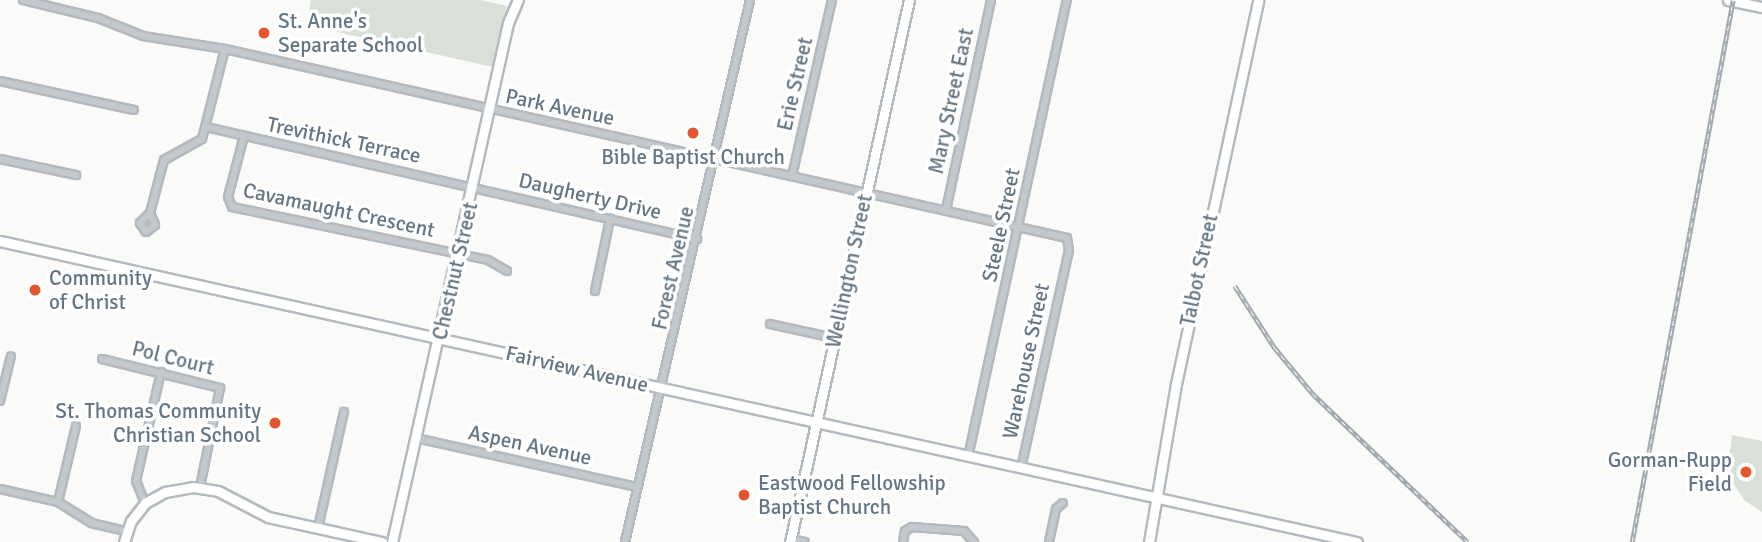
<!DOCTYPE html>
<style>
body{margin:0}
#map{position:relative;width:1762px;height:542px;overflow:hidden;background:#fafaf8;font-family:Signika,sans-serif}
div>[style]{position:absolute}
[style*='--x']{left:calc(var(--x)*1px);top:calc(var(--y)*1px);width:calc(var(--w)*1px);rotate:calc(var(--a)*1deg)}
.green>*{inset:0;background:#dadfd7}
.roads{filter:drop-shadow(2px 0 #b3babf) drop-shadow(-2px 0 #b3babf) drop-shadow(0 2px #b3babf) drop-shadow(0 -2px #b3babf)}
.street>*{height:6px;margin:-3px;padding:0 3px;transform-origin:3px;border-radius:3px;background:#c3c8cc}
.secondary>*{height:9px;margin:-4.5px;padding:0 4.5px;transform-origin:4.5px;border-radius:4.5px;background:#fff}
.rail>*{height:4.5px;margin-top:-2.25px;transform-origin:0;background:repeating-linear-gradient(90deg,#fff 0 5px,#a2aab0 0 10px);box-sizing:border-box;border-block:2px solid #a2aab0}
.dots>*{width:19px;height:19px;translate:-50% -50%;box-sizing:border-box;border:4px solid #fff;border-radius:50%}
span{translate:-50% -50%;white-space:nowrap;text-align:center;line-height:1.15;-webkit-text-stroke:7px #fff;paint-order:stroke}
.poi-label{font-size:21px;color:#657683}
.left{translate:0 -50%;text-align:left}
.right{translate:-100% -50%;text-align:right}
.street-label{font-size:21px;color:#657683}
</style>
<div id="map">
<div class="green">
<i style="clip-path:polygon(311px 0,481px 0,507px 6px,493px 67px,306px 25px)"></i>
<i style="clip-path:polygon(1732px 435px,1762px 441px,1762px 512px,1744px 500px,1733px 483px,1729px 460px)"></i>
</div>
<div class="roads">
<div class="street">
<i style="--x:23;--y:0;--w:77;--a:13.5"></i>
<i style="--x:98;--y:18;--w:48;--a:21.8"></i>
<i style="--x:143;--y:36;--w:83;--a:9"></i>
<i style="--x:225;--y:49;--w:863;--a:12.65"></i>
<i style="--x:1067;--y:238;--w:12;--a:81"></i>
<i style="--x:1069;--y:250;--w:224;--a:102.4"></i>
<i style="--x:0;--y:81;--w:137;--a:12.2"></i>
<i style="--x:206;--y:127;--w:504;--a:12.85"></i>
<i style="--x:244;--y:136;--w:63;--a:104.7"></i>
<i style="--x:228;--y:197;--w:11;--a:68"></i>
<i style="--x:232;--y:207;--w:261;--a:11.7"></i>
<i style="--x:488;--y:260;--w:22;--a:30"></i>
<i style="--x:0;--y:159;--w:78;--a:11.9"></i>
<i style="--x:792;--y:176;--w:180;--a:-77.2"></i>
<i style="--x:946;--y:210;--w:215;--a:-77.9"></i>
<i style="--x:150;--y:213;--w:13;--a:67"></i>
<i style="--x:155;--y:225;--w:11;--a:142"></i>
<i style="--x:146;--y:232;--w:11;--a:-124"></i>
<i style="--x:140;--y:223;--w:14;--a:-45"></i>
<i style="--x:150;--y:213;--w:55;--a:-75.2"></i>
<i style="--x:164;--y:160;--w:43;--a:-28.9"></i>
<i style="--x:202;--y:139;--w:93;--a:-75.7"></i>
<i style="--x:595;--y:291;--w:74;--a:-78.2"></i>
<i style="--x:770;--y:324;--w:66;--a:12.3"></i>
<i style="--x:102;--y:359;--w:122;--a:13.8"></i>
<i style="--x:220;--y:388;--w:101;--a:101.4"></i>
<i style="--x:0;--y:401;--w:46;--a:-76.3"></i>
<i style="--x:416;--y:438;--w:226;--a:12.5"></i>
<i style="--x:968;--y:457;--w:468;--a:-77.8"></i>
<i style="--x:0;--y:489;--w:59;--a:12.6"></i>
<i style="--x:58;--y:502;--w:39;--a:32"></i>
<i style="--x:91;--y:523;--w:37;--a:13"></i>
<i style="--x:58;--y:502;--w:78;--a:-76.7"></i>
<i style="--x:145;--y:503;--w:24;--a:-112"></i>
<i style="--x:136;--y:481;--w:112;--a:-77.1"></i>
<i style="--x:318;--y:528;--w:119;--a:-77.4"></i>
<i style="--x:791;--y:539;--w:14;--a:12"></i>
<i style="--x:625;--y:542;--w:556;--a:-77.01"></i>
<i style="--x:903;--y:542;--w:11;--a:-80"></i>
<i style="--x:905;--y:531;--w:8;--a:-30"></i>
<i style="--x:912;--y:527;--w:52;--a:4.4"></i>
<i style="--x:964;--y:531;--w:15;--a:48"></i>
<i style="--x:1049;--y:542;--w:34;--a:-78"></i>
<i style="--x:1056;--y:509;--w:9;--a:-41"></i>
</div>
<div class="secondary">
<i style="--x:1728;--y:0;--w:35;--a:12"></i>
<i style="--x:0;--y:241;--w:1390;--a:12.51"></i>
<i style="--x:124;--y:542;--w:22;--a:-72"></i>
<i style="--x:131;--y:521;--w:23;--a:-52"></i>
<i style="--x:145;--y:503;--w:23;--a:-29"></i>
<i style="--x:165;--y:492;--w:28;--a:-10"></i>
<i style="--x:193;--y:487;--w:25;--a:9"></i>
<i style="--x:218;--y:491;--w:56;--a:27.5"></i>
<i style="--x:268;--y:517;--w:117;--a:12.4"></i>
<i style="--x:392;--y:542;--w:532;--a:-77.4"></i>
<i style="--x:508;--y:23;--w:25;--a:-67"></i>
<i style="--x:790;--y:542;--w:555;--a:-77.62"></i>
<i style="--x:1149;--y:542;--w:160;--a:-80.3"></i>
<i style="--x:1176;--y:384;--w:393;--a:-77.9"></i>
</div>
</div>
<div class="rail">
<i style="--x:1235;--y:286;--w:74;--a:57.2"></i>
<i style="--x:1275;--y:348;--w:60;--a:50.4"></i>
<i style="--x:1313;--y:394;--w:214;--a:43.7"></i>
<i style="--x:1632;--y:542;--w:551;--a:-79.44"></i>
</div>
<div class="dots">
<i style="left:264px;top:33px;background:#e4572e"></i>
<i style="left:693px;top:133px;background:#e4572e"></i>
<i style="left:35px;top:290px;background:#e4572e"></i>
<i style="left:275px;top:423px;background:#e4572e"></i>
<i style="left:1746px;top:472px;background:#e4572e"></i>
<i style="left:744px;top:495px;background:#e4572e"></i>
</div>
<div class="poi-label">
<span class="left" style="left:278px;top:33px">St. Anne's<br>Separate School</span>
<span style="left:693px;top:157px">Bible Baptist Church</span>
<span class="left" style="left:49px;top:290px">Community<br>of Christ</span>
<span class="right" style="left:261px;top:423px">St. Thomas Community<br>Christian School</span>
<span class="right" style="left:1732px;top:472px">Gorman-Rupp<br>Field</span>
<span class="left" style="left:758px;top:495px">Eastwood Fellowship<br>Baptist Church</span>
</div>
<div class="street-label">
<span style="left:795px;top:84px;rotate:-77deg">Erie Street</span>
<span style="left:951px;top:101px;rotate:-78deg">Mary Street East</span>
<span style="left:560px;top:107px;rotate:12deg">Park Avenue</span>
<span style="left:344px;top:140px;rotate:12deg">Trevithick Terrace</span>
<span style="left:590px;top:196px;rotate:13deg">Daugherty Drive</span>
<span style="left:339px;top:210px;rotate:12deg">Cavamaught Crescent</span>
<span style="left:1001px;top:225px;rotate:-78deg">Steele Street</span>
<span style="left:673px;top:268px;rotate:-77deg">Forest Avenue</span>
<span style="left:1199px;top:270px;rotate:-78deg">Talbot Street</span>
<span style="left:455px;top:271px;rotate:-77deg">Chestnut Street</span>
<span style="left:849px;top:271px;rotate:-78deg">Wellington Street</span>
<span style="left:173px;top:358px;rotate:14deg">Pol Court</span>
<span style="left:1026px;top:361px;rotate:-78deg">Warehouse Street</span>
<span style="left:577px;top:369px;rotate:13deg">Fairview Avenue</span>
<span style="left:530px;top:445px;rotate:12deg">Aspen Avenue</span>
</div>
</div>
